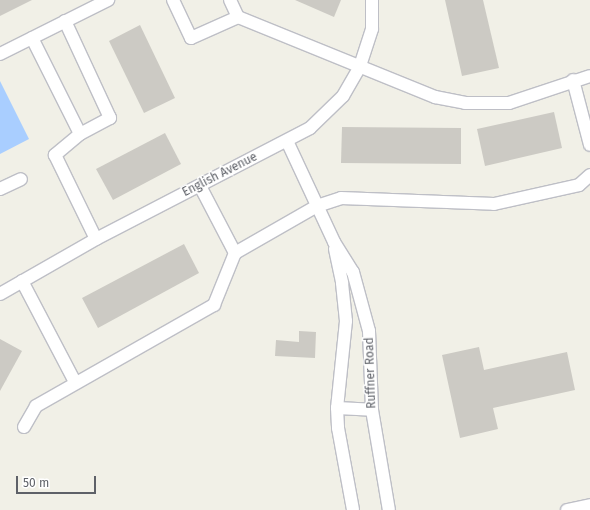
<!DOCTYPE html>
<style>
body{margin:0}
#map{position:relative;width:590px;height:510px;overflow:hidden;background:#f1f0e7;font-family:"Fira Sans",sans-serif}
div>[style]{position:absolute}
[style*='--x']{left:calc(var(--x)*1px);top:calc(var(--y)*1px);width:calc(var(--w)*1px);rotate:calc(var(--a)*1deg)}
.water>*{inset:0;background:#a9ceff}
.building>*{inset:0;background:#cccac4}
.roads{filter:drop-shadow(1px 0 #bebfc6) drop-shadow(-1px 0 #bebfc6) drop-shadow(0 1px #bebfc6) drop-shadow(0 -1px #bebfc6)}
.minor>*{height:12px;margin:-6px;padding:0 6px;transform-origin:6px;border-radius:6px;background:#fff}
span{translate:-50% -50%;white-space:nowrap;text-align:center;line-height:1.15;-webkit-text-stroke:3px #fff;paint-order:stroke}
.street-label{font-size:12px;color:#5e6168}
.scale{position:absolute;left:16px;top:476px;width:80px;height:18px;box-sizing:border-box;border:2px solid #5e6168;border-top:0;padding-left:5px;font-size:12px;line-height:14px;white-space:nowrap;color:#5e6168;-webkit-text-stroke:3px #fff;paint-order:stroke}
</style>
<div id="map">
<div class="water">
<i style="clip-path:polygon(0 81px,29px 139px,0 154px)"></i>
</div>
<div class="building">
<i style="clip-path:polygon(0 0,32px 0,0 16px)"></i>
<i style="clip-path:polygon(295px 0,341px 0,334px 17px)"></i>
<i style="clip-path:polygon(445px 0,483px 0,499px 68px,462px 76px)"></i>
<i style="clip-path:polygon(140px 25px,175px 98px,144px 113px,109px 41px)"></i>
<i style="clip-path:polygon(554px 112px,562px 148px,485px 166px,477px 129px)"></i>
<i style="clip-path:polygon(342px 127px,461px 128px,461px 164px,341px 163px)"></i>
<i style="clip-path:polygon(165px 133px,181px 164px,113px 200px,96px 169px)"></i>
<i style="clip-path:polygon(184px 244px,199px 273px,98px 328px,82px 298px)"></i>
<i style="clip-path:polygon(299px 331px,316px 332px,315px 358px,275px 356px,276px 340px,299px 342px)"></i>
<i style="clip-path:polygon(0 339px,22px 351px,0 391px)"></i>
<i style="clip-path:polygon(479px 347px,484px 370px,567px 352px,575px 390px,493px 408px,498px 429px,460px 438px,442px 355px)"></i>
</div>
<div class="roads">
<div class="minor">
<i style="--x:173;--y:0;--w:42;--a:64.7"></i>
<i style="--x:191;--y:38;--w:51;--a:-24.1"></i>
<i style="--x:230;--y:0;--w:19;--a:65"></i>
<i style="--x:238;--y:17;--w:213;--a:22.1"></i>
<i style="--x:435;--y:97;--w:31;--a:11"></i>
<i style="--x:465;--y:103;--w:44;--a:0"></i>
<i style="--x:509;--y:103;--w:85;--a:-18.4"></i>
<i style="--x:65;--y:21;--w:107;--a:65.1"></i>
<i style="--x:110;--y:118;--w:34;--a:152"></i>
<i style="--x:80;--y:134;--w:33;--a:140"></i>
<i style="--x:55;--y:155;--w:93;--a:64"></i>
<i style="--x:32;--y:38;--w:107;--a:63.4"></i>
<i style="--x:0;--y:54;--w:121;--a:-26.6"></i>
<i style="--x:573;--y:80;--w:67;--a:75.3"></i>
<i style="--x:287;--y:141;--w:111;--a:65"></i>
<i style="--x:334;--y:242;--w:36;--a:58"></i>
<i style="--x:353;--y:272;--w:61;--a:74.8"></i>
<i style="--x:369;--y:331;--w:79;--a:87.8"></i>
<i style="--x:372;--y:410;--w:101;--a:80.4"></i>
<i style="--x:200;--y:186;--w:76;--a:62.4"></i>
<i style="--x:235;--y:253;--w:95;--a:-29.8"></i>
<i style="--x:317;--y:206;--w:25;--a:-18"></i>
<i style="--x:341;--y:198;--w:153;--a:2.2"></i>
<i style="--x:494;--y:204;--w:87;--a:-12.6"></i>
<i style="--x:579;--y:185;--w:15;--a:-42"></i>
<i style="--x:0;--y:189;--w:23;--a:-25"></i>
<i style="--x:335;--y:249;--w:35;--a:78"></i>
<i style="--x:342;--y:283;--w:38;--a:84"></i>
<i style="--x:346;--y:321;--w:87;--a:95.9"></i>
<i style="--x:337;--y:408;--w:20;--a:87"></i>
<i style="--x:338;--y:428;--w:83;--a:79.6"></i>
<i style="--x:22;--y:281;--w:114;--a:62.3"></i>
<i style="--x:0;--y:294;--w:111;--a:-29.8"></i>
<i style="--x:96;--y:239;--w:241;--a:-27.4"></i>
<i style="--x:310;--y:128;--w:46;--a:-44.1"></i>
<i style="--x:343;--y:96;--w:34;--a:-60"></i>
<i style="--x:360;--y:66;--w:39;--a:-72"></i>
<i style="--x:372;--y:29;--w:29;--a:-90"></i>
<i style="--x:337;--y:408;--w:35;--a:3"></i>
<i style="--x:24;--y:427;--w:24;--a:-60"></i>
<i style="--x:36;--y:406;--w:205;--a:-29.6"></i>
<i style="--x:214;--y:305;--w:56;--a:-68"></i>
<i style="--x:567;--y:510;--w:24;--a:-12"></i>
</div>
</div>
<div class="street-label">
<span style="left:220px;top:175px;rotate:-27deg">English Avenue</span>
<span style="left:371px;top:373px;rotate:-92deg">Ruffner Road</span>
</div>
<div class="scale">50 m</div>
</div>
